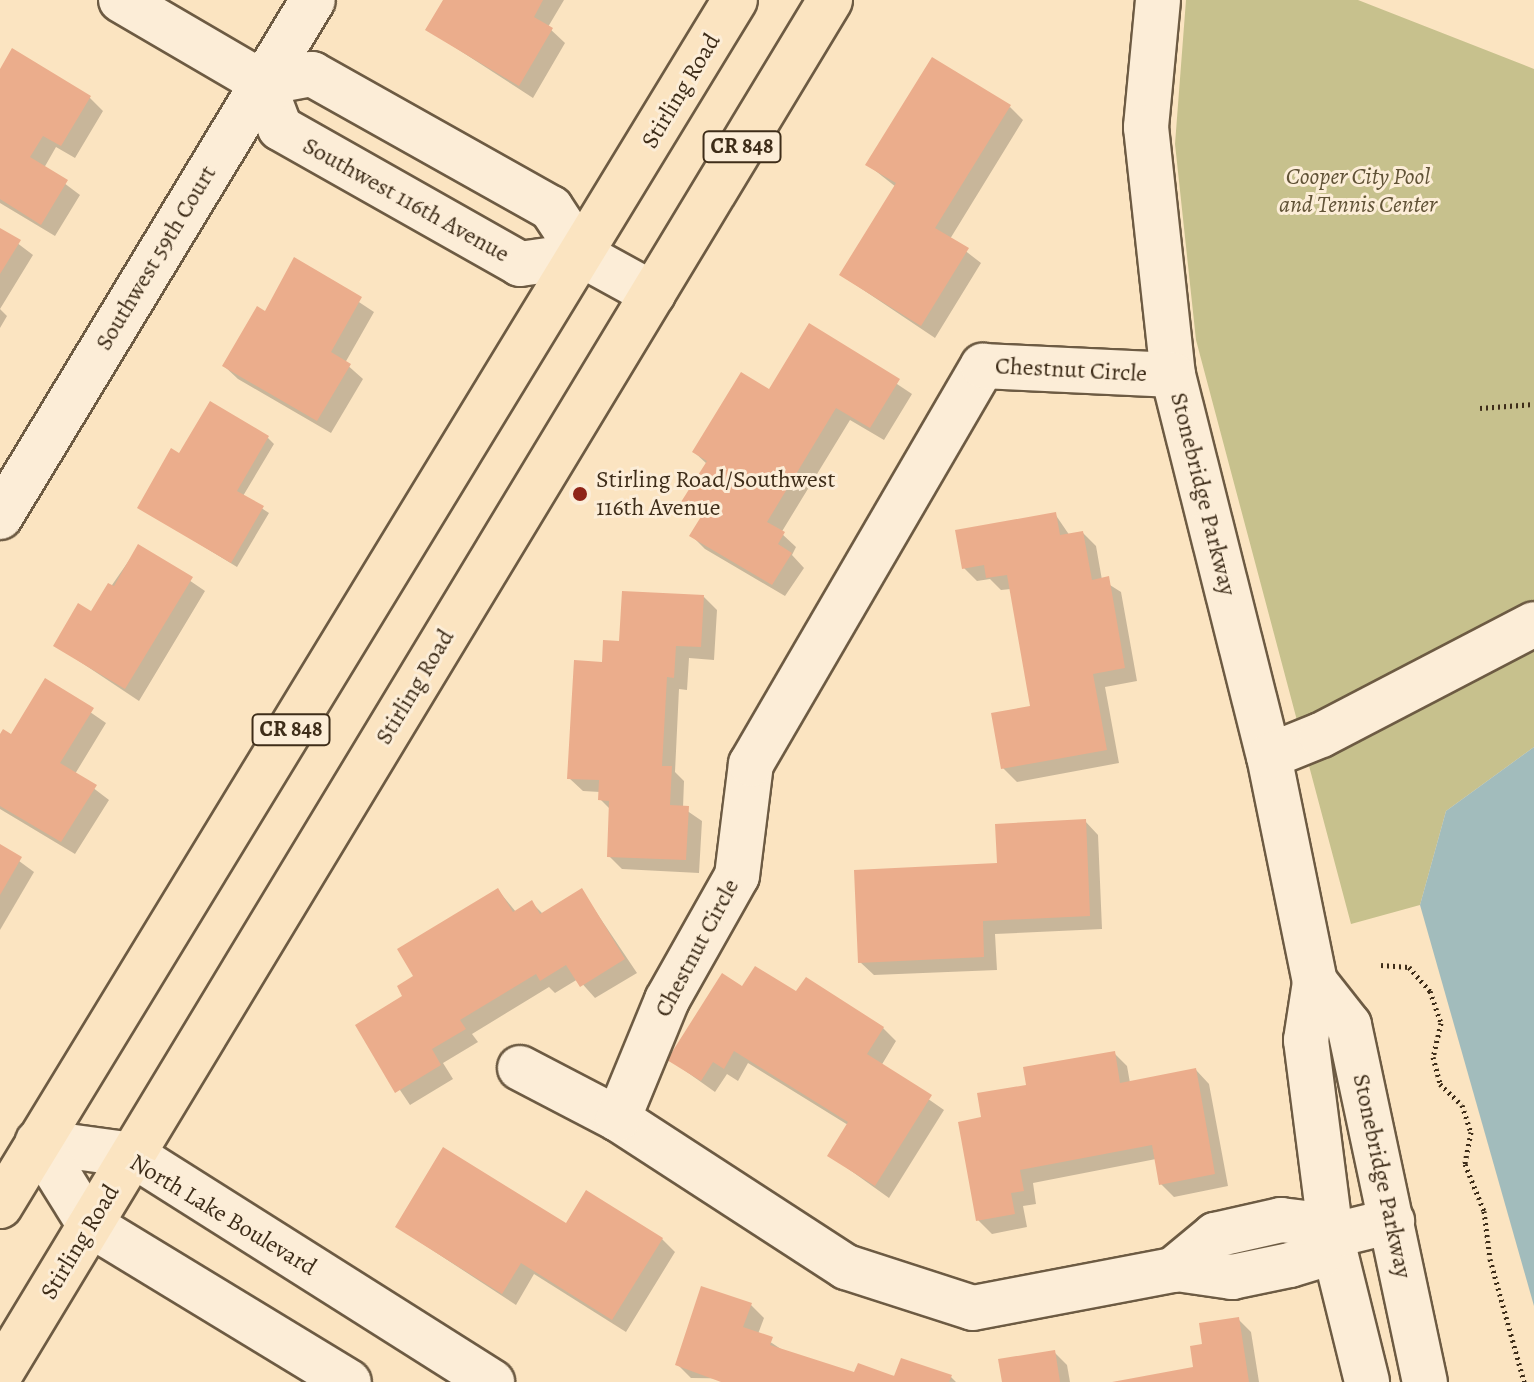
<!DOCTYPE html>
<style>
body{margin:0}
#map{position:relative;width:1534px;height:1382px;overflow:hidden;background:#fbe4c1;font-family:Alegreya,serif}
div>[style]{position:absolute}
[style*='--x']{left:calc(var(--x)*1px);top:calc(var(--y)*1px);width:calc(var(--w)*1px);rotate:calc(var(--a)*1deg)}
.green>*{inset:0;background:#c7c18d}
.water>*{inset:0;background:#a2bcbc}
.shadow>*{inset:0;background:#0003}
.building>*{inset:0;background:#ebad8c}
.path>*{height:5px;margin-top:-2.5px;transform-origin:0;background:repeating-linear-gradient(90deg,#3e2d19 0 2px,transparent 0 6px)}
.roads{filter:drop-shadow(2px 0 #6d5b43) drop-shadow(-2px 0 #6d5b43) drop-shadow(0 2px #6d5b43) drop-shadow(0 -2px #6d5b43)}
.minor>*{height:44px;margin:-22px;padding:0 22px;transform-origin:22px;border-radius:22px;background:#fcedd7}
.major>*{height:44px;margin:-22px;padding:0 22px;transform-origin:22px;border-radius:22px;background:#fbe4c1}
.dots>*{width:22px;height:22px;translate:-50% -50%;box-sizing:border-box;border:4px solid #fcedd7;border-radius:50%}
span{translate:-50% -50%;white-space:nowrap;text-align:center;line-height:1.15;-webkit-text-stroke:6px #fcedd7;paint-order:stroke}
.shield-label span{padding:2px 6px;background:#fcedd7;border:2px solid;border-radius:6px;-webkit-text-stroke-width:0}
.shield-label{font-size:22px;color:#3e2d19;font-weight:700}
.street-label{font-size:24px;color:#3e2d19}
.park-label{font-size:24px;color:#605236;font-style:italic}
.poi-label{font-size:24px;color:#3e2d19}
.left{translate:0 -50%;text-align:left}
</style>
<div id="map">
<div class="green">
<i style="clip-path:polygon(1186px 0,1358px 0,1534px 69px,1534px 747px,1446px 811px,1420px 905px,1351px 924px,1196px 340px,1175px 144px)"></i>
</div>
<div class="water">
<i style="clip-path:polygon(1534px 747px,1534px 1306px,1420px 905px,1446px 811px)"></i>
</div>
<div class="shadow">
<i style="clip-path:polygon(445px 0,564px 0,548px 27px,565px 43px,533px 98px,428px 30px)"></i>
<i style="clip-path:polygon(0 73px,90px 98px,103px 111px,75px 158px,56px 147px,44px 168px,80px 195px,55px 236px,0 203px)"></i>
<i style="clip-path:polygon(1010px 107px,1023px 120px,950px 239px,981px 263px,935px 338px,841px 275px,896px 187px,868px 165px)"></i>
<i style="clip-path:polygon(0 230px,33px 255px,0 309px,7px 316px,0 328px)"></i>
<i style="clip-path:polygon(294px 259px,374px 312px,345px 363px,363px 379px,331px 433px,238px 379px,224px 366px,266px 314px)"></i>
<i style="clip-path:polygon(810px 326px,912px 394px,884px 440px,850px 420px,781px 533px,796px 547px,792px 555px,804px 568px,785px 596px,705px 549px,692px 536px,702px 518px,684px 502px,707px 464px,694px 452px,769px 392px)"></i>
<i style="clip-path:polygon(268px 438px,274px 444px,243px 496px,269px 513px,237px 567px,139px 507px,180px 456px)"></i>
<i style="clip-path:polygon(1055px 514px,1070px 536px,1083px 533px,1096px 546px,1102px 580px,1121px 592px,1137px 681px,1105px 687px,1119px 763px,1017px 782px,1003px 768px,1032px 707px,1011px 589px,1001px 590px,990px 579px,977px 581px,964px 568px)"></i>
<i style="clip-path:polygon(139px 546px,205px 591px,139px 701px,55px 645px,92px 614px)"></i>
<i style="clip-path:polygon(704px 597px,717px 610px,714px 660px,689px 658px,687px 690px,679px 689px,675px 772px,684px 781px,683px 808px,702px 821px,699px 873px,622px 869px,609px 856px,611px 810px,600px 799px,600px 792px,583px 791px,569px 778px,604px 664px,621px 643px)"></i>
<i style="clip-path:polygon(45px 681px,106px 723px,75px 774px,109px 800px,75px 854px,0 809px,0 737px,12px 737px)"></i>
<i style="clip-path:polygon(1085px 821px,1098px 835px,1102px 929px,995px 934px,997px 970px,874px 975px,860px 962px,1000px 865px)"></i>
<i style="clip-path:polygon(0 847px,34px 872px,0 930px)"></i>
<i style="clip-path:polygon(498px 890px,516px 912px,531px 902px,543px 914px,582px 891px,637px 973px,595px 998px,578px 979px,555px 993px,549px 987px,472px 1034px,478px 1042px,443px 1063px,453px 1079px,410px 1105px,357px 1026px,405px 997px,416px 977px)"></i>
<i style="clip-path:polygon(742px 989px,797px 994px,883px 1028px,896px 1041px,881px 1066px,944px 1110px,889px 1198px,829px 1155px,848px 1125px,748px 1063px,738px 1081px,727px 1074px,715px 1092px,670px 1060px)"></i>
<i style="clip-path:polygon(1114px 1053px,1127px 1066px,1130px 1083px,1196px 1070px,1209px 1084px,1228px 1186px,1174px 1197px,1161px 1184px,1156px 1159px,1033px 1183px,1036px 1204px,1023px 1206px,1027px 1227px,992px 1234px,978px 1220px,984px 1119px,1028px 1086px)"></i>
<i style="clip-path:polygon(566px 1226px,662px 1239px,675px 1252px,626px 1332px,534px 1274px,516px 1305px,397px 1227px)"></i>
<i style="clip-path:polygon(751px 1305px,764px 1318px,758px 1334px,784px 1351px,855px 1375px,951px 1377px,956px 1382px,691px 1378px,678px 1365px)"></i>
<i style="clip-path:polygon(1238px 1319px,1251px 1332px,1259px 1382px,1115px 1382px,1196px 1369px,1205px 1346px)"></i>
<i style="clip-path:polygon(1054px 1352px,1067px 1365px,1070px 1382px,1004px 1382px)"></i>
</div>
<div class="building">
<i style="clip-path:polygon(443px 0,543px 0,534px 17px,553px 28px,519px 86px,425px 30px)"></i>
<i style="clip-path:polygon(12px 48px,91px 96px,61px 146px,43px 136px,30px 157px,68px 180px,41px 225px,0 199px,0 69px)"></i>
<i style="clip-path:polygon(932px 57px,1011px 105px,935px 228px,969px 248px,921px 326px,839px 275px,896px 183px,865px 165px)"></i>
<i style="clip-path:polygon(0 228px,21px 240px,0 274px)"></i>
<i style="clip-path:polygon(294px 257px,362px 297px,331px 352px,351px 364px,317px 421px,222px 366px,257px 306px,265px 311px)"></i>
<i style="clip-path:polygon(809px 323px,900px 379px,870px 428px,836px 408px,767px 522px,785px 532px,778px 544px,792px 553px,772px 585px,689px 536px,702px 515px,681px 502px,707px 461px,692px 452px,741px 372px,769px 389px)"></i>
<i style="clip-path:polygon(210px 401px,269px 436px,237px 491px,264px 506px,231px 563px,137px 508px,171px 448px,179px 453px)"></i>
<i style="clip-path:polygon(1056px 512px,1060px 535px,1083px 531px,1092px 580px,1109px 576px,1125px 668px,1093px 674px,1107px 750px,1001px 769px,991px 713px,1030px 706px,1007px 575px,986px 578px,984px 565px,962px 569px,955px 530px)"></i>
<i style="clip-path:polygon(138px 544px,193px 577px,125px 689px,53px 646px,78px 603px,91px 611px,108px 583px,114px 586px)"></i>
<i style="clip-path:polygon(622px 591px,704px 595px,701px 647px,676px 646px,674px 678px,667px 677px,662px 766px,672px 766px,670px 805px,689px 806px,686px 860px,607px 857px,609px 801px,598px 800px,599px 780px,567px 779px,574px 660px,602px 662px,603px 640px,619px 641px)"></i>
<i style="clip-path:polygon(45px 678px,94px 708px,60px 763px,97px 785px,61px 842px,0 806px,0 734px,3px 729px,11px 734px)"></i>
<i style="clip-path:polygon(1086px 819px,1090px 916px,983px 921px,984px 957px,858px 963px,854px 870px,997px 863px,995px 824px)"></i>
<i style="clip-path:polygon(0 844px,22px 857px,0 895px)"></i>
<i style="clip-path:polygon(498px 888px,513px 912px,532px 900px,540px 914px,582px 888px,625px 959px,580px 987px,566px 965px,540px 981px,536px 974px,460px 1020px,466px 1029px,432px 1049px,441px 1065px,395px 1093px,355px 1025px,402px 996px,397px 986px,413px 976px,397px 949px)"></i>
<i style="clip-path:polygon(755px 966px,796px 991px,806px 977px,884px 1027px,867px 1054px,932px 1095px,875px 1186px,827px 1156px,848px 1122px,734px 1051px,724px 1069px,713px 1062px,701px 1081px,667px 1060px,722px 973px,742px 986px)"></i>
<i style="clip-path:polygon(1115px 1051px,1120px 1083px,1196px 1068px,1215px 1174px,1159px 1185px,1152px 1145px,1020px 1170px,1024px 1191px,1011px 1193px,1015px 1214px,976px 1221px,958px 1122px,981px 1117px,977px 1093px,1026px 1085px,1023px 1067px)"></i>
<i style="clip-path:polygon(443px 1147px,566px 1223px,586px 1190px,663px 1238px,612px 1320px,521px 1263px,502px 1294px,395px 1227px)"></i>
<i style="clip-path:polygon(701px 1286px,752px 1303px,743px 1327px,773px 1337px,770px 1345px,854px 1372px,858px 1363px,894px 1376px,901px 1358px,952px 1375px,949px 1382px,721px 1382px,675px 1365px)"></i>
<i style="clip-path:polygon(1239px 1317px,1249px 1382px,1112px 1382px,1193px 1367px,1190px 1346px,1202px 1344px,1199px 1323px)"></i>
<i style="clip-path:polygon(1055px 1350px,1060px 1382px,1002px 1382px,998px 1359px)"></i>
</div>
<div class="path">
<i style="--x:1480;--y:408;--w:54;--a:-4.2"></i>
<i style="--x:1381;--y:965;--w:28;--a:4"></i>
<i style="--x:1409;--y:967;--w:32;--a:49"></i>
<i style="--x:1430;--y:991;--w:34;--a:71"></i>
<i style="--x:1441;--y:1023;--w:35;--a:103"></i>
<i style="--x:1433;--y:1057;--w:28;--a:75"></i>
<i style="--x:1440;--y:1084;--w:30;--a:44"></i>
<i style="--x:1462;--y:1105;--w:28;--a:72"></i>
<i style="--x:1471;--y:1132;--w:33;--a:101"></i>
<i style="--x:1465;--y:1164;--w:51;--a:68"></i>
<i style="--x:1484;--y:1211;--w:48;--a:82.9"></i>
<i style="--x:1490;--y:1259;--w:128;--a:74.5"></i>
</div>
<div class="roads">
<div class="minor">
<i style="--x:121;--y:0;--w:164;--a:30.3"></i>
<i style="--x:263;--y:83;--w:48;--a:69.3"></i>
<i style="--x:280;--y:128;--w:276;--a:29.5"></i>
<i style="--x:520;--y:264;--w:63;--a:-8.3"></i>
<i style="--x:1158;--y:0;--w:128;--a:95.4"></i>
<i style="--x:1146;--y:127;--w:249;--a:83.8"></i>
<i style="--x:1173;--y:375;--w:393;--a:75.9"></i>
<i style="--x:1269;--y:756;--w:231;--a:78.5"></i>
<i style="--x:1315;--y:982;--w:59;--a:98.8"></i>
<i style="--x:1306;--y:1040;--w:198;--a:82.7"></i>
<i style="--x:1331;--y:1236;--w:150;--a:76.1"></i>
<i style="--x:263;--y:83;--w:50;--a:-10.4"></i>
<i style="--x:312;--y:74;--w:274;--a:29.3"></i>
<i style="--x:551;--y:208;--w:56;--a:56.6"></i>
<i style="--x:582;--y:255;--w:81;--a:28.8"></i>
<i style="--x:0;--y:517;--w:604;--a:-58.81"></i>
<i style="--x:1269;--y:756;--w:56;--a:-22"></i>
<i style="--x:1321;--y:735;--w:240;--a:-27.5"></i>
<i style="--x:1315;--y:982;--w:55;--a:51.7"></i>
<i style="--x:1349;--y:1025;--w:365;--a:78"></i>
<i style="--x:520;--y:1068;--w:110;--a:27.5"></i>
<i style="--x:618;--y:1119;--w:272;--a:33"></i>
<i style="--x:846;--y:1267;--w:133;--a:17.9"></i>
<i style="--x:973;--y:1308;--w:208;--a:-10.8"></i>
<i style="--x:1177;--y:1269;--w:56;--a:8.3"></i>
<i style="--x:1232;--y:1277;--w:59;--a:-11.7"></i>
<i style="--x:1290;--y:1265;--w:30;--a:-17"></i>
<i style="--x:1319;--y:1256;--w:23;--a:-59"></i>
<i style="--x:1331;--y:1236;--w:63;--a:-13.8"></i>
<i style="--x:618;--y:1119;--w:129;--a:-67.6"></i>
<i style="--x:667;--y:1000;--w:142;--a:-60.6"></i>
<i style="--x:737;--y:876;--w:113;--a:-82.9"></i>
<i style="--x:751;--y:764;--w:461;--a:-59.8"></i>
<i style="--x:983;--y:366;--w:190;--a:2.7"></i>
<i style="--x:38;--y:1142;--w:96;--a:7.8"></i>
<i style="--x:133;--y:1155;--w:425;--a:32.3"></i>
<i style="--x:38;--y:1142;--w:97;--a:58.1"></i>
<i style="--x:89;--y:1224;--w:304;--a:31.3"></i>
<i style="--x:1173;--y:1270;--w:55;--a:-39.8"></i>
<i style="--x:1215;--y:1235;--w:68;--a:-12.8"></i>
<i style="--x:1281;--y:1220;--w:35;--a:7"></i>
<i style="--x:1316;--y:1224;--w:19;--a:39"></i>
</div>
<div class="major">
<i style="--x:0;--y:1206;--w:1412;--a:-58.64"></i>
<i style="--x:0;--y:1374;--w:1605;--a:-58.86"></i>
</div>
</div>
<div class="dots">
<i style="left:580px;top:494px;background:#8f2418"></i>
</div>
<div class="shield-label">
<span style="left:742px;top:147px">CR 848</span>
<span style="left:291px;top:730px">CR 848</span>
</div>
<div class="street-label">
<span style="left:681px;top:91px;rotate:-59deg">Stirling Road</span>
<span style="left:406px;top:200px;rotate:29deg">Southwest 116th Avenue</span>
<span style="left:156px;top:258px;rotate:-59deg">Southwest 59th Court</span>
<span style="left:1071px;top:370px;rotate:3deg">Chestnut Circle</span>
<span style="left:1203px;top:494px;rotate:76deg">Stonebridge Parkway</span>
<span style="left:415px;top:687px;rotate:-59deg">Stirling Road</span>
<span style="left:697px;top:948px;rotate:-62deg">Chestnut Circle</span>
<span style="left:1382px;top:1176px;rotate:78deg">Stonebridge Parkway</span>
<span style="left:223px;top:1215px;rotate:31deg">North Lake Boulevard</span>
<span style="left:80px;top:1242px;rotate:-59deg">Stirling Road</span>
</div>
<div class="park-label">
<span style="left:1358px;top:191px">Cooper City Pool<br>and Tennis Center</span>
</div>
<div class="poi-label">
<span class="left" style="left:596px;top:494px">Stirling Road/Southwest<br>116th Avenue</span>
</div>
</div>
